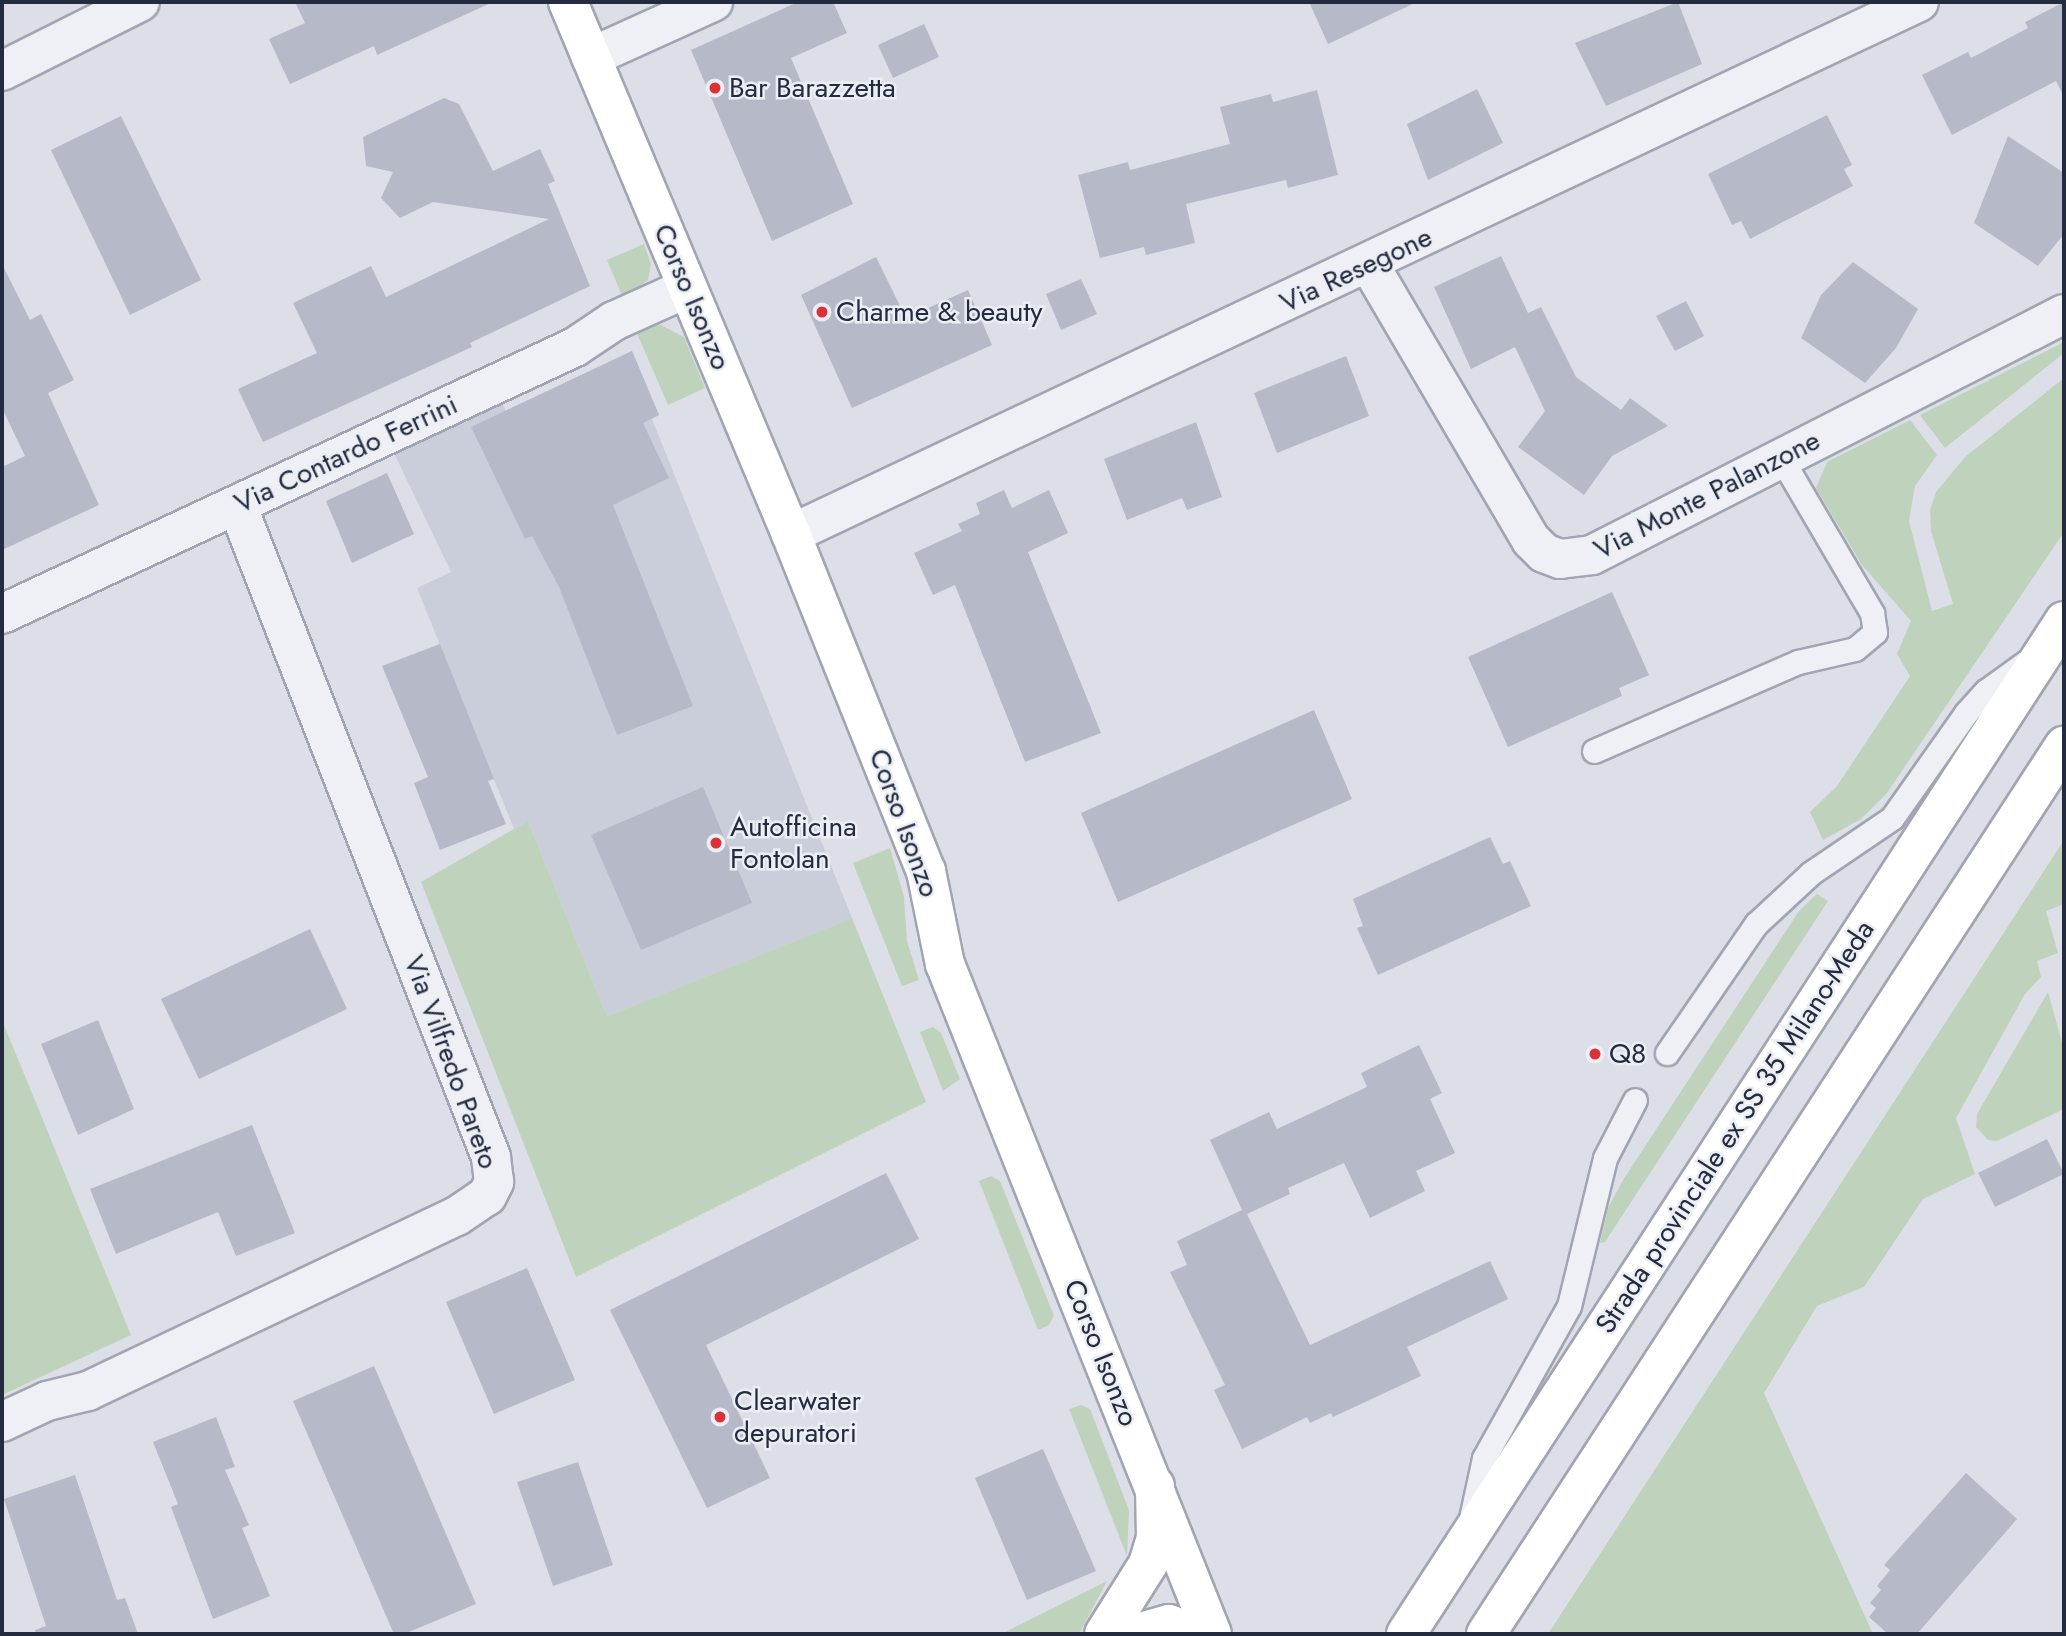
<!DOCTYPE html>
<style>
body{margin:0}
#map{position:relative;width:2066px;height:1636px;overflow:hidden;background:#dcdfe8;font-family:Jost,sans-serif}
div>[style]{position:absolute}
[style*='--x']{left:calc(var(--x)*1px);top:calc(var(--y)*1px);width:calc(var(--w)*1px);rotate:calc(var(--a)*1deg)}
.built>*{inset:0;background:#caceda}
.green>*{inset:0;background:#bfd3bc}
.building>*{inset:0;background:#b6bac8}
.roads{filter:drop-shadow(2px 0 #a1a5b2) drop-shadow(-2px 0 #a1a5b2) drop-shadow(0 2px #a1a5b2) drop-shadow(0 -2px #a1a5b2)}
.lane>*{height:23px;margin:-11.5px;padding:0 11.5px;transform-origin:11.5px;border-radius:11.5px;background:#eff0f6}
.street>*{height:38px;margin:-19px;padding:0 19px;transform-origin:19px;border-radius:19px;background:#eff0f6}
.secondary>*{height:38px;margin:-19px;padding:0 19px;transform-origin:19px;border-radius:19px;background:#fff}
.highway>*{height:38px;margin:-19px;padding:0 19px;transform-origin:19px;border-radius:19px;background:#fff}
.dots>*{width:19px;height:19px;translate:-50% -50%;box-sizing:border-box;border:4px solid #ebeef5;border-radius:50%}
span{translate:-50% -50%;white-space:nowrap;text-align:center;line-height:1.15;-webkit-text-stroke:5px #ebeef5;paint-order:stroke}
.poi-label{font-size:28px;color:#242b3f}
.left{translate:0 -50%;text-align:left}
.street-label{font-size:28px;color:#242b3f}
.frame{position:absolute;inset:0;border:4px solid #242b3f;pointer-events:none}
</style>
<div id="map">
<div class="built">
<i style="clip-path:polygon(632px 351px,659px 415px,652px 419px,852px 918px,607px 1016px,528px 821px,514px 829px,417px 588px,451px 572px,394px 453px,501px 402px,506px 411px)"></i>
</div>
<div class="green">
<i style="clip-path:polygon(644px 244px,651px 264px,648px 280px,623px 298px,607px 260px)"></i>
<i style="clip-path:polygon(659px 324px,684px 337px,705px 388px,668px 405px,636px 331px)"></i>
<i style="clip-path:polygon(2064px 342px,2064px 353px,1945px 448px,1920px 415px)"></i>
<i style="clip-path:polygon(2064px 378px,2064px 532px,1887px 793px,1861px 819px,1823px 840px,1810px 812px,1837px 786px,1910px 676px,1897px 654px,1911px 621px,1862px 565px,1816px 488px,1827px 462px,1910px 420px,1937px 455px,1915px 486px,1909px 521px,1932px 611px,1953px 604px,1931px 531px,1930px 510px,1936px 492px,1965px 457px)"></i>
<i style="clip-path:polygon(528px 821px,607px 1016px,852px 918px,926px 1102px,576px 1277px,421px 882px)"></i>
<i style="clip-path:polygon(2064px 840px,2064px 904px,2046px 911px,2058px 953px,2037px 961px,2041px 977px,2025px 994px,1956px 1118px,1975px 1174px,1923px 1199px,1864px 1287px,1817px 1306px,1764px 1393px,1873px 1634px,1548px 1634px)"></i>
<i style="clip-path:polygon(890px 848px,904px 897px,907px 941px,919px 980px,902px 986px,853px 863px)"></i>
<i style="clip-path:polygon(1817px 894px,1828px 901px,1605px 1242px,1600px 1243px,1608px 1208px,1623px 1180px,1799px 911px)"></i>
<i style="clip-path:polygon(2048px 992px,2064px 1050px,2064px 1109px,1997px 1141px,1988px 1140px,1976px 1127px,1977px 1114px)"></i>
<i style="clip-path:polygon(2px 1020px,131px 1335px,2px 1395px)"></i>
<i style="clip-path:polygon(933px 1027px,941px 1033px,960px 1079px,943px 1091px,920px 1032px)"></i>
<i style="clip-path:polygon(991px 1176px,1000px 1181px,1054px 1316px,1049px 1325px,1038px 1330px,979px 1181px)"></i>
<i style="clip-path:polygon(1081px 1405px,1090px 1409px,1129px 1510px,1127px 1556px,1069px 1409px)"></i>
<i style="clip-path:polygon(1107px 1581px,1079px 1634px,1001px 1634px)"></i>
</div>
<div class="building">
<i style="clip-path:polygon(295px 2px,493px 2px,377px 55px,374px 46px,290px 84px,269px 39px,305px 23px)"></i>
<i style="clip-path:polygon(798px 2px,833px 2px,847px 33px,791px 58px,853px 204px,772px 241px,691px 50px)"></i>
<i style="clip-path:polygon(1309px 2px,1417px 2px,1328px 44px)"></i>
<i style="clip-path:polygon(1678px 2px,1702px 64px,1606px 106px,1575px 43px)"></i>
<i style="clip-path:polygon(2064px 2px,2064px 97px,2056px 81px,1952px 135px,1922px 75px,1968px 52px,1971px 58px,2028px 28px,2025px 22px)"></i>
<i style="clip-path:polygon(924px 24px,939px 57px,893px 78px,878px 45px)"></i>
<i style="clip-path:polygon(1477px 89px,1503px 143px,1428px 180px,1407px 124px)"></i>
<i style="clip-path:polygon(1317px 90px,1338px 175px,1288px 188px,1286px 180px,1186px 204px,1195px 243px,1146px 255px,1144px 247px,1100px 258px,1078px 175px,1128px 162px,1130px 170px,1230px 144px,1220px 107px,1271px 94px,1273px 102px)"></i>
<i style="clip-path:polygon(444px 98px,459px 104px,493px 171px,540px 149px,555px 181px,548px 184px,590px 286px,470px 343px,472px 347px,263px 442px,238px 389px,317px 353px,293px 303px,371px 266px,386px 297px,549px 219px,433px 202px,400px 218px,381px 198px,393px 172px,366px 166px,363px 137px)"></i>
<i style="clip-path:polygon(1827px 115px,1852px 165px,1844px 169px,1853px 186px,1750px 239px,1741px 221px,1732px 225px,1708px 174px)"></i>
<i style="clip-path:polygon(121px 116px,201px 280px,130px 315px,51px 150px)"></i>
<i style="clip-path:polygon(2008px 136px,2064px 173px,2064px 234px,2038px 266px,1974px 223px)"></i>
<i style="clip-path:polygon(1501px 256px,1528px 313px,1541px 307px,1576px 377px,1621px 410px,1630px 398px,1668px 426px,1612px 456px,1584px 495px,1518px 447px,1545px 411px,1515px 347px,1471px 369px,1434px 287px)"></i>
<i style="clip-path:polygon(876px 257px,906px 318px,968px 290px,992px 345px,852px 408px,801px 295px)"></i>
<i style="clip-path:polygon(1853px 262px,1918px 309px,1896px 348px,1865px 383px,1801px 338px,1821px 295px)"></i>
<i style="clip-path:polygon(2px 264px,30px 320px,41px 314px,74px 380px,48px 393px,99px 505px,2px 550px,2px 467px,25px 456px,2px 408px)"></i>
<i style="clip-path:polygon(1081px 279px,1097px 314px,1061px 330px,1046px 294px)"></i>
<i style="clip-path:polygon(1686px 301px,1704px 336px,1675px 351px,1656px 316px)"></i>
<i style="clip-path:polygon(632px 351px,659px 415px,643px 423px,669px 478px,613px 505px,693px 706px,617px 735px,559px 587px,532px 536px,525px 539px,471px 427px)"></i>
<i style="clip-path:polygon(1346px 356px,1369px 416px,1277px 453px,1254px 393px)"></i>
<i style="clip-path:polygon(1196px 422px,1222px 497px,1187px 510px,1182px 498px,1127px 520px,1104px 459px)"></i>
<i style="clip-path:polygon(387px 473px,414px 534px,352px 563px,326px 501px)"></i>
<i style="clip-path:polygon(1004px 490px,1012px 508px,1049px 490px,1068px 533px,1028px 552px,1101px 733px,1025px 762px,955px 585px,933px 595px,914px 553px,962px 531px,958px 524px,980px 514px,976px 503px)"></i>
<i style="clip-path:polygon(1612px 592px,1649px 675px,1619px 688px,1622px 696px,1508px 747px,1468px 657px)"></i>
<i style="clip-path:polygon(440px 644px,494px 779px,488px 781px,506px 824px,440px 850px,414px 783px,428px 777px,382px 666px)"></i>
<i style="clip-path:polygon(1314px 710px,1352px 799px,1118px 902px,1081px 813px)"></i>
<i style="clip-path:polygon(703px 787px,752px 903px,641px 950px,591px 835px)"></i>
<i style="clip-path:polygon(1490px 837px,1503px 864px,1510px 861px,1531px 906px,1378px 975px,1357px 928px,1363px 926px,1353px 899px)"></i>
<i style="clip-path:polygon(310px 929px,347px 1009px,199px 1079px,161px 999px)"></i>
<i style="clip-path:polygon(98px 1020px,134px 1109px,78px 1135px,41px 1044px)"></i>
<i style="clip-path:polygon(1419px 1045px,1442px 1093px,1430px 1099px,1455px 1153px,1416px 1171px,1425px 1191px,1370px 1218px,1344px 1163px,1288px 1188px,1290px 1194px,1247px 1214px,1310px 1345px,1490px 1261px,1508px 1299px,1407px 1347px,1421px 1376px,1333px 1417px,1331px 1413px,1310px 1423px,1307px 1417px,1242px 1449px,1214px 1390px,1225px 1385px,1170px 1272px,1187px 1265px,1177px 1241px,1242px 1210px,1210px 1140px,1269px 1112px,1277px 1129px,1367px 1087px,1361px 1073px)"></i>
<i style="clip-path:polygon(252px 1125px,295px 1233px,236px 1256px,218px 1212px,116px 1254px,90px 1189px)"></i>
<i style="clip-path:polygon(2047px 1139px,2064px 1174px,1995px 1207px,1978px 1173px)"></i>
<i style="clip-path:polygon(886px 1173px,919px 1239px,706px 1345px,770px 1478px,707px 1508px,610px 1310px)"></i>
<i style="clip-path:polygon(527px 1268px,575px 1380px,494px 1414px,446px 1302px)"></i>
<i style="clip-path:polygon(374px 1366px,476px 1604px,404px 1634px,394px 1634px,293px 1401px)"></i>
<i style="clip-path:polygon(216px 1417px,235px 1467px,225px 1470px,249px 1525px,242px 1528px,270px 1596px,213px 1619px,171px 1507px,178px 1504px,153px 1442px)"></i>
<i style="clip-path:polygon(1043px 1449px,1096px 1571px,1027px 1600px,975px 1478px)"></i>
<i style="clip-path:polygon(578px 1462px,613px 1565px,553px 1586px,517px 1482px)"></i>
<i style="clip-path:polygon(1966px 1473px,2017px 1519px,1917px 1634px,1888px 1634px,1869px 1617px,1876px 1608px,1870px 1603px,1881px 1590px,1877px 1586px,1890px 1570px,1884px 1565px)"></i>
<i style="clip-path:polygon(75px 1475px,117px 1600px,125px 1598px,138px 1634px,36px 1634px,35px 1630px,46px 1626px,4px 1499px)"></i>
</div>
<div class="roads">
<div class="lane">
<i style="--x:1594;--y:751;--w:223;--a:-23.6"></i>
<i style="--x:1798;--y:662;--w:58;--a:-12.8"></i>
<i style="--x:1855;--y:649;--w:26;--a:-40"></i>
<i style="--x:1875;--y:632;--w:19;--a:-99"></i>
<i style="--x:1872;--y:613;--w:180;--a:-120.4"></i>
<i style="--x:1667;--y:1053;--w:157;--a:-55.4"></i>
<i style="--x:1756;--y:924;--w:75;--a:-42.8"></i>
<i style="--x:1811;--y:873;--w:98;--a:-34.2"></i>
<i style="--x:1892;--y:818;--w:128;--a:-54.8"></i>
<i style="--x:1966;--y:713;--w:30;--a:-48"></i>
<i style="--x:1986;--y:691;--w:49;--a:-35.9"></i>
<i style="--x:1470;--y:1523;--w:66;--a:-77.8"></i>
<i style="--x:1484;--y:1458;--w:174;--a:-60.8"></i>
<i style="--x:1569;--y:1306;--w:152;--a:-76.3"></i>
<i style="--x:1605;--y:1158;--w:65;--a:-62.7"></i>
</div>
<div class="street">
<i style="--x:591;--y:57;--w:134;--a:-24.3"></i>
<i style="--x:2;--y:71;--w:154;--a:-26.6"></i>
<i style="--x:1369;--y:264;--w:320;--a:59.6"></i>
<i style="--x:1531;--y:540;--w:18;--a:45"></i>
<i style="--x:1544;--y:553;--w:17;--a:21"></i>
<i style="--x:1560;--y:559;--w:32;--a:-7"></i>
<i style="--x:1592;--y:555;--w:530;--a:-27.05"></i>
<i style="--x:791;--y:534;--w:1247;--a:-25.25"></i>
<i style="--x:2;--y:614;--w:632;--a:-24.98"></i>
<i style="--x:575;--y:347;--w:47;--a:-33.7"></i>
<i style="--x:614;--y:321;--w:80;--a:-24.3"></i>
<i style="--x:2;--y:1422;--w:50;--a:-25"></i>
<i style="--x:47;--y:1401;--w:42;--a:-13.7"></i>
<i style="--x:88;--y:1391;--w:408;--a:-25.4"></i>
<i style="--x:457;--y:1216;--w:36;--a:-34"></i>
<i style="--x:487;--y:1196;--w:16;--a:-63"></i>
<i style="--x:494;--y:1182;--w:25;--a:-97"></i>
<i style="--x:491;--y:1157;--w:700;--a:-111.28"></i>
</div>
<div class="secondary">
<i style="--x:568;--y:2;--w:577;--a:67.26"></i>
<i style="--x:791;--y:534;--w:363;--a:68.2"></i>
<i style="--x:926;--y:871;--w:95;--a:78.5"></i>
<i style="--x:945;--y:964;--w:721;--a:68.27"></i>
</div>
<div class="highway">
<i style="--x:1104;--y:1634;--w:83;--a:-57.8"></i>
<i style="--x:1148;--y:1564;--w:27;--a:-73"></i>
<i style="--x:1156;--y:1538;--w:52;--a:-91.1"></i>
<i style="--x:1134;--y:1634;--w:36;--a:-16"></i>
<i style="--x:1169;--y:1624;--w:30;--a:20"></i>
<i style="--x:1406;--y:1634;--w:1208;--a:-56.99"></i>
<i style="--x:1486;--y:1634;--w:1060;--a:-56.94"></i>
</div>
</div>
<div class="dots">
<i style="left:715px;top:88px;background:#db3238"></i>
<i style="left:822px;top:312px;background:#db3238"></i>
<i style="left:716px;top:843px;background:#db3238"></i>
<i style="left:1595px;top:1054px;background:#db3238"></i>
<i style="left:720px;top:1417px;background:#db3238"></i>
</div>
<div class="poi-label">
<span class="left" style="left:729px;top:88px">Bar Barazzetta</span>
<span class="left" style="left:836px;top:312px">Charme &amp; beauty</span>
<span class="left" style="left:730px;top:843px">Autofficina<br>Fontolan</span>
<span class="left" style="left:1609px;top:1054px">Q8</span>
<span class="left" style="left:734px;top:1417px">Clearwater<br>depuratori</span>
</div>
<div class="street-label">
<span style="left:1356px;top:270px;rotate:-25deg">Via Resegone</span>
<span style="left:692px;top:297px;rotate:67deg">Corso Isonzo</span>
<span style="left:346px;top:454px;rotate:-25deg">Via Contardo Ferrini</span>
<span style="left:1707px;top:495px;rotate:-27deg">Via Monte Palanzone</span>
<span style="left:904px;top:823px;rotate:70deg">Corso Isonzo</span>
<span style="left:451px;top:1062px;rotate:70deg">Via Vilfredo Pareto</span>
<span style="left:1735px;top:1127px;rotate:-57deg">Strada provinciale ex SS 35 Milano-Meda</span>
<span style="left:1101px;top:1353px;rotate:68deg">Corso Isonzo</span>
</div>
<div class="frame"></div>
</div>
